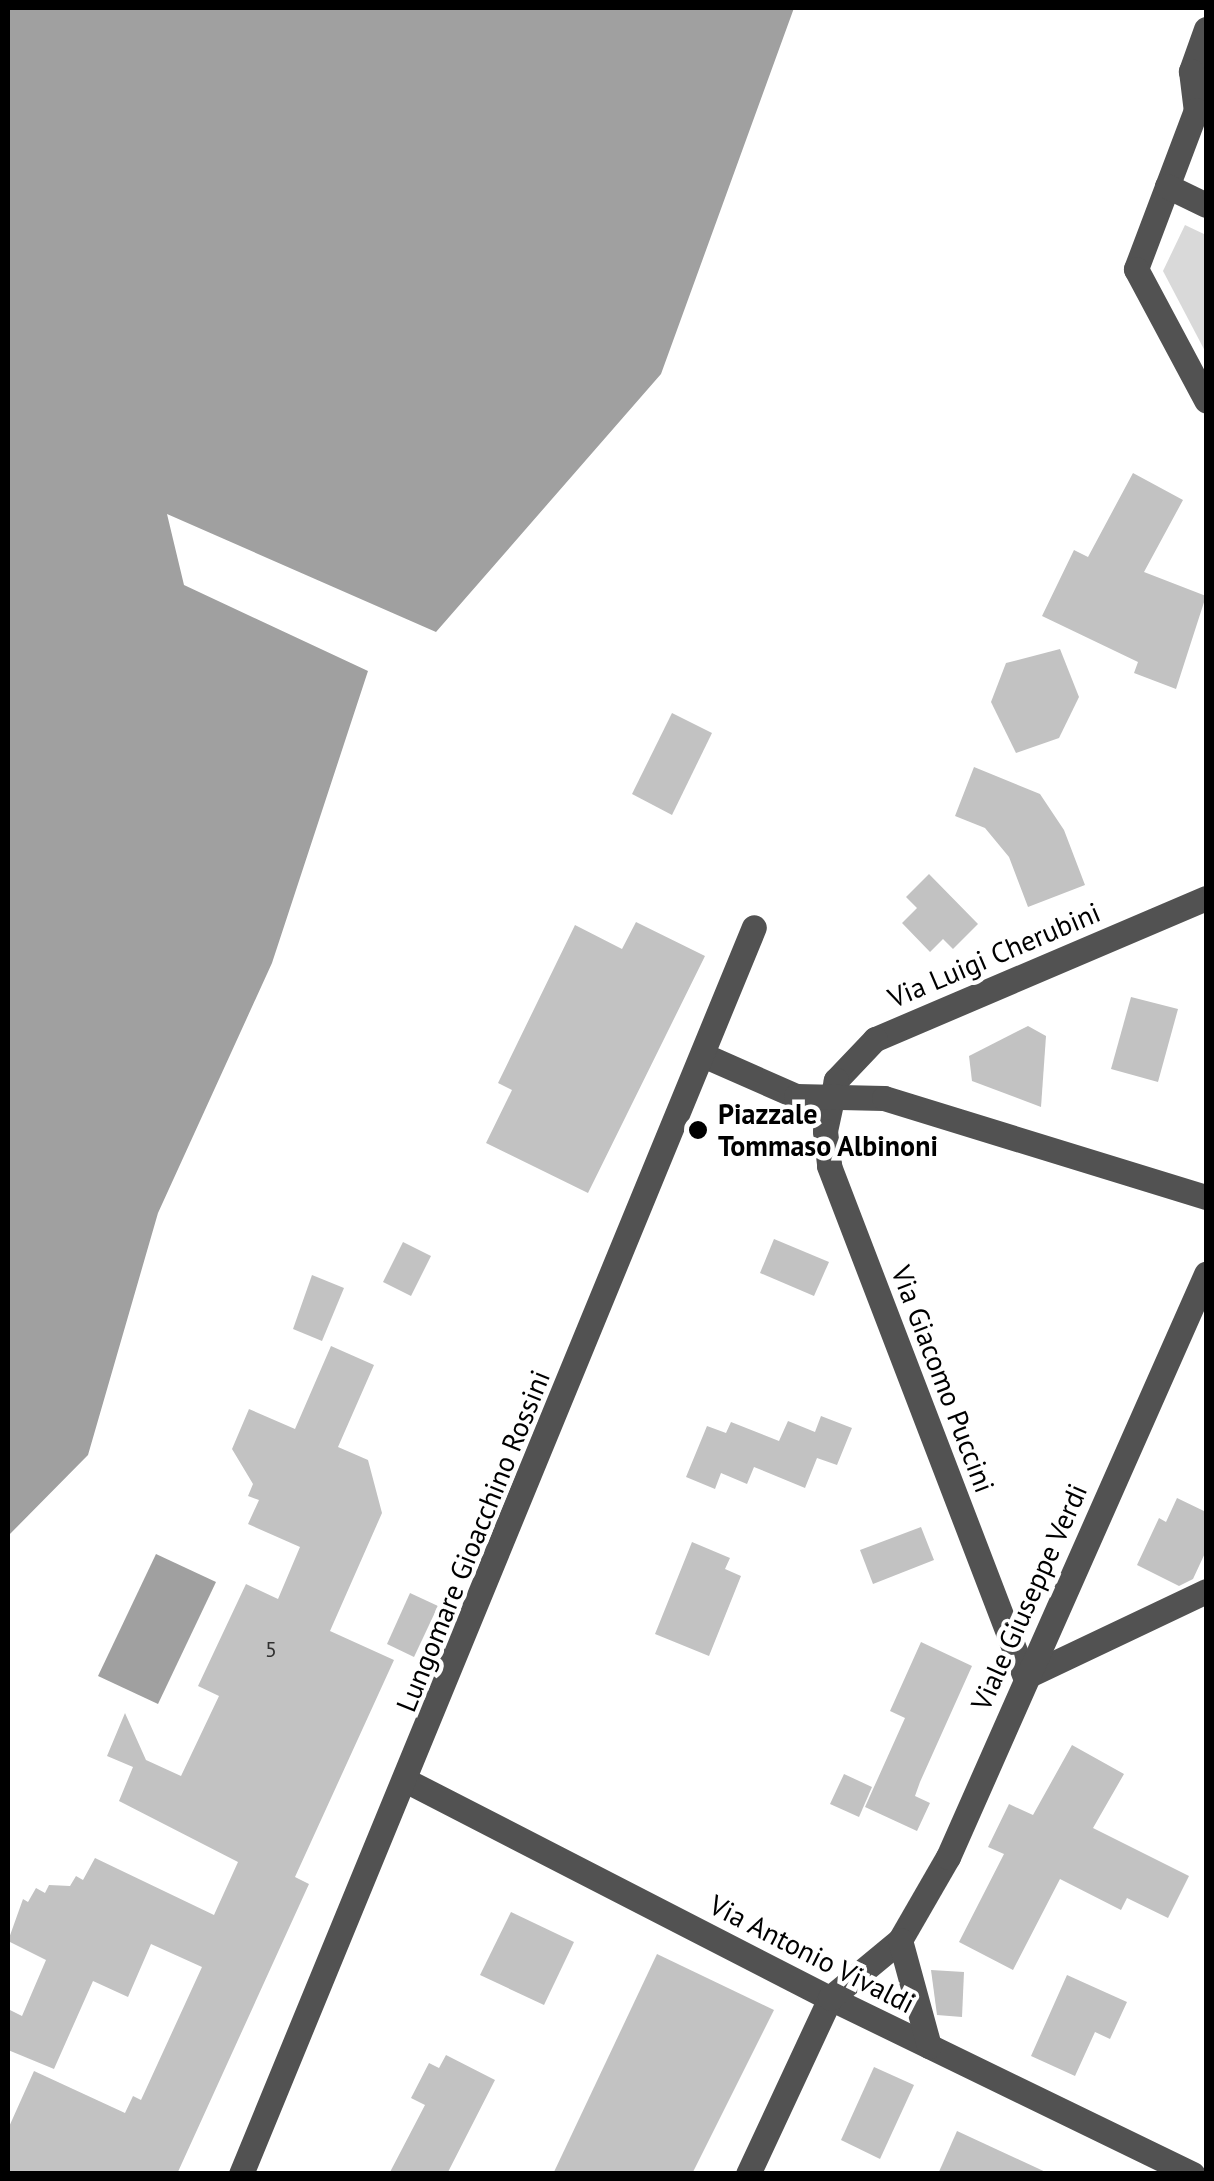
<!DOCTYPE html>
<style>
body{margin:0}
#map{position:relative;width:1214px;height:2181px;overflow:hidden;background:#fff;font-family:"PT Sans",sans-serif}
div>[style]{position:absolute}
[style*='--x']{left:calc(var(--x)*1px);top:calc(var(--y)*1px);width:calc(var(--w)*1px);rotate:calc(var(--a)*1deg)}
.green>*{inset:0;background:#d9d9d9}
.water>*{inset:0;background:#a0a0a0}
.building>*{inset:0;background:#c2c2c2}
.minor>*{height:25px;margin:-12.5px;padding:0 12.5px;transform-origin:12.5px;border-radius:12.5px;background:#525252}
.dots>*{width:28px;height:28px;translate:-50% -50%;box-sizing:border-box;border:5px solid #fff;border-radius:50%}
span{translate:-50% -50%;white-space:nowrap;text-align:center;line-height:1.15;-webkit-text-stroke:9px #fff;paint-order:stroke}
.number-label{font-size:22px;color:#303030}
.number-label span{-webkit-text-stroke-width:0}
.street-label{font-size:28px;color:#000}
.poi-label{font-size:28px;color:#000;font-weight:700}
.left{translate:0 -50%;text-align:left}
.frame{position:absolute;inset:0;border:10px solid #000;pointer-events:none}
</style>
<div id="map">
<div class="green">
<i style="clip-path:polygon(1185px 225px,1206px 235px,1206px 353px,1163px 271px)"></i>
</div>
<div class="water">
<i style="clip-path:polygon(8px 8px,794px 8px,661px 374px,436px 632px,167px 514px,184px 585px,368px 671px,272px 963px,158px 1213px,88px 1455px,8px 1536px)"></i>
<i style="clip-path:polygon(156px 1554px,216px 1582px,158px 1704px,98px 1676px)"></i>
</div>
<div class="building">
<i style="clip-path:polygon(1133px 473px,1183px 500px,1144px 572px,1206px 596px,1176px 689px,1134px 673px,1138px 662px,1042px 616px,1074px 550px,1088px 557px)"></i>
<i style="clip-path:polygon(1060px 649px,1079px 697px,1059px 738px,1016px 753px,991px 702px,1006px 663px)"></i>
<i style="clip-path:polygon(672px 713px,712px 733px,672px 815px,632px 794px)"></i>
<i style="clip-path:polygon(974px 767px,1040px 794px,1064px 830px,1085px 885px,1028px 907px,1009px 857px,985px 828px,955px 816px)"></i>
<i style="clip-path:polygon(929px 874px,978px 924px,953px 949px,943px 939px,930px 952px,902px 923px,917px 908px,906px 897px)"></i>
<i style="clip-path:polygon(636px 922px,705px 956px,588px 1193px,486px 1143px,512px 1090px,498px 1083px,575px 925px,622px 949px)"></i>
<i style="clip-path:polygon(1131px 997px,1178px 1009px,1158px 1082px,1111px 1069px)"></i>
<i style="clip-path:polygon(1028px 1026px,1046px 1036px,1041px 1107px,972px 1081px,969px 1056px)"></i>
<i style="clip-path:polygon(774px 1239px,829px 1262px,814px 1296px,760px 1273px)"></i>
<i style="clip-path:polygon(403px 1242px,431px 1256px,411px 1296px,383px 1282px)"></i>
<i style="clip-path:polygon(312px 1275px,344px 1288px,322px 1341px,293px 1329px)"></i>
<i style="clip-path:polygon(331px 1346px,374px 1365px,338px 1447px,368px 1460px,382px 1513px,330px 1631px,394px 1660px,295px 1877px,309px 1884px,177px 2174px,8px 2174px,8px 2129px,34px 2071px,125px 2113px,133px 2096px,141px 2100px,202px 1967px,151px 1944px,128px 1997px,93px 1981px,54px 2069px,8px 2050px,8px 2009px,22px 2016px,46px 1960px,8px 1941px,23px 1899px,28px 1902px,36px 1888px,45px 1893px,49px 1885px,70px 1886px,76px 1876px,83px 1880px,95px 1858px,214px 1915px,238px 1862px,119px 1801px,133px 1767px,107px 1756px,125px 1713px,146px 1760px,181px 1776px,219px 1696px,198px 1686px,246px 1584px,278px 1599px,300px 1547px,248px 1524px,259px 1500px,248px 1496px,253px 1484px,232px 1449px,249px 1409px,295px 1429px)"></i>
<i style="clip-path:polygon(821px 1416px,852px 1428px,837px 1465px,817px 1458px,805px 1488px,754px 1467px,747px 1484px,721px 1473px,715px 1489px,686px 1477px,707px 1426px,726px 1433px,731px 1422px,779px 1441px,788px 1421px,815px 1432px)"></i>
<i style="clip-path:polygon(1177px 1498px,1206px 1512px,1206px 1551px,1193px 1579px,1179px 1586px,1137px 1565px,1159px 1518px,1166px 1522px)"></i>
<i style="clip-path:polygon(921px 1527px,934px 1560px,873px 1584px,860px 1550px)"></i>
<i style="clip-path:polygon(692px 1542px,730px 1558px,725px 1569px,741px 1576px,709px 1656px,655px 1634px)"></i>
<i style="clip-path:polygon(410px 1593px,438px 1606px,414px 1657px,387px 1644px)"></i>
<i style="clip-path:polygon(921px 1642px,972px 1666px,920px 1782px,915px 1796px,930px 1803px,917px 1831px,865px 1807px,905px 1718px,890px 1711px)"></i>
<i style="clip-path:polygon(1072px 1745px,1124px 1774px,1093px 1828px,1189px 1876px,1168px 1918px,1127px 1898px,1121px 1910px,1060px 1879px,1013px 1970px,959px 1942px,1004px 1854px,988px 1847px,1009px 1804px,1033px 1815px)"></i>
<i style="clip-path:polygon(844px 1774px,872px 1787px,859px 1817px,830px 1804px)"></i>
<i style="clip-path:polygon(511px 1912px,574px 1942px,544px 2005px,480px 1975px)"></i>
<i style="clip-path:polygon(657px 1954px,774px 2010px,692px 2174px,553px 2174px)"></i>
<i style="clip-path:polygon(931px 1970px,964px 1972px,962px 2017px,937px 2015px)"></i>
<i style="clip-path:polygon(1067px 1975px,1127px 2002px,1110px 2039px,1095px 2032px,1075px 2076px,1031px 2056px)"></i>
<i style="clip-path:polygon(446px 2055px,495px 2080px,447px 2174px,389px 2174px,425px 2105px,411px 2098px,429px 2063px,439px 2068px)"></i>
<i style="clip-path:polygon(874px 2067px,914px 2085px,880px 2159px,841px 2140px)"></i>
<i style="clip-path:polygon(957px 2131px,1050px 2174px,938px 2174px)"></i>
</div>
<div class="minor">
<i style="--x:1206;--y:29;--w:45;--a:109.7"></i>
<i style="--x:1191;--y:71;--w:39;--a:83"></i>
<i style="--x:1196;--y:110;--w:170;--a:110.7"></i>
<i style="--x:1136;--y:269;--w:149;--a:61.9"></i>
<i style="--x:1167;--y:186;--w:43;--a:26"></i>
<i style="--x:1206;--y:898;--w:360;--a:156.9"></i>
<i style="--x:875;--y:1039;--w:57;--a:133.6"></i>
<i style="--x:836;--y:1080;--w:52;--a:102.2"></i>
<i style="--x:825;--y:1131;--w:35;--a:83"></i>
<i style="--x:829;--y:1166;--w:547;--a:69.02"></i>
<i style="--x:1025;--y:1677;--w:200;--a:-25.4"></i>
<i style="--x:703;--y:1055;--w:102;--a:23.8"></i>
<i style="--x:796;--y:1096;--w:88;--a:1.3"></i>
<i style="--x:884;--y:1098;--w:337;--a:17.1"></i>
<i style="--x:407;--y:1781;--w:475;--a:27.2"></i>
<i style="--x:830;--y:1998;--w:403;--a:25.9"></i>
<i style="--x:900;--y:1940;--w:96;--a:-60"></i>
<i style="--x:948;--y:1857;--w:638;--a:-66.13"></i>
<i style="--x:241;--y:2174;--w:1348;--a:-67.64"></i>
<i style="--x:748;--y:2174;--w:194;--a:-65"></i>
<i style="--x:830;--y:1998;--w:91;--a:-39.6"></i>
<i style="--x:900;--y:1940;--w:110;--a:74.7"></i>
</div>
<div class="dots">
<i style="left:698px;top:1130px;background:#000"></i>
</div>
<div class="number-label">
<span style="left:271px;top:1650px">5</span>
</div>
<div class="street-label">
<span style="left:994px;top:955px;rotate:-23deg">Via Luigi Cherubini</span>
<span style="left:943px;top:1379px;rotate:69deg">Via Giacomo Puccini</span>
<span style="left:473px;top:1541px;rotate:-68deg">Lungomare Gioacchino Rossini</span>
<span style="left:1029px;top:1597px;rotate:-66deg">Viale Giuseppe Verdi</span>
<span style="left:812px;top:1954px;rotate:27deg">Via Antonio Vivaldi</span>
</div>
<div class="poi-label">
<span class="left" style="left:718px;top:1130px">Piazzale<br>Tommaso Albinoni</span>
</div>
<div class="frame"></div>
</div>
